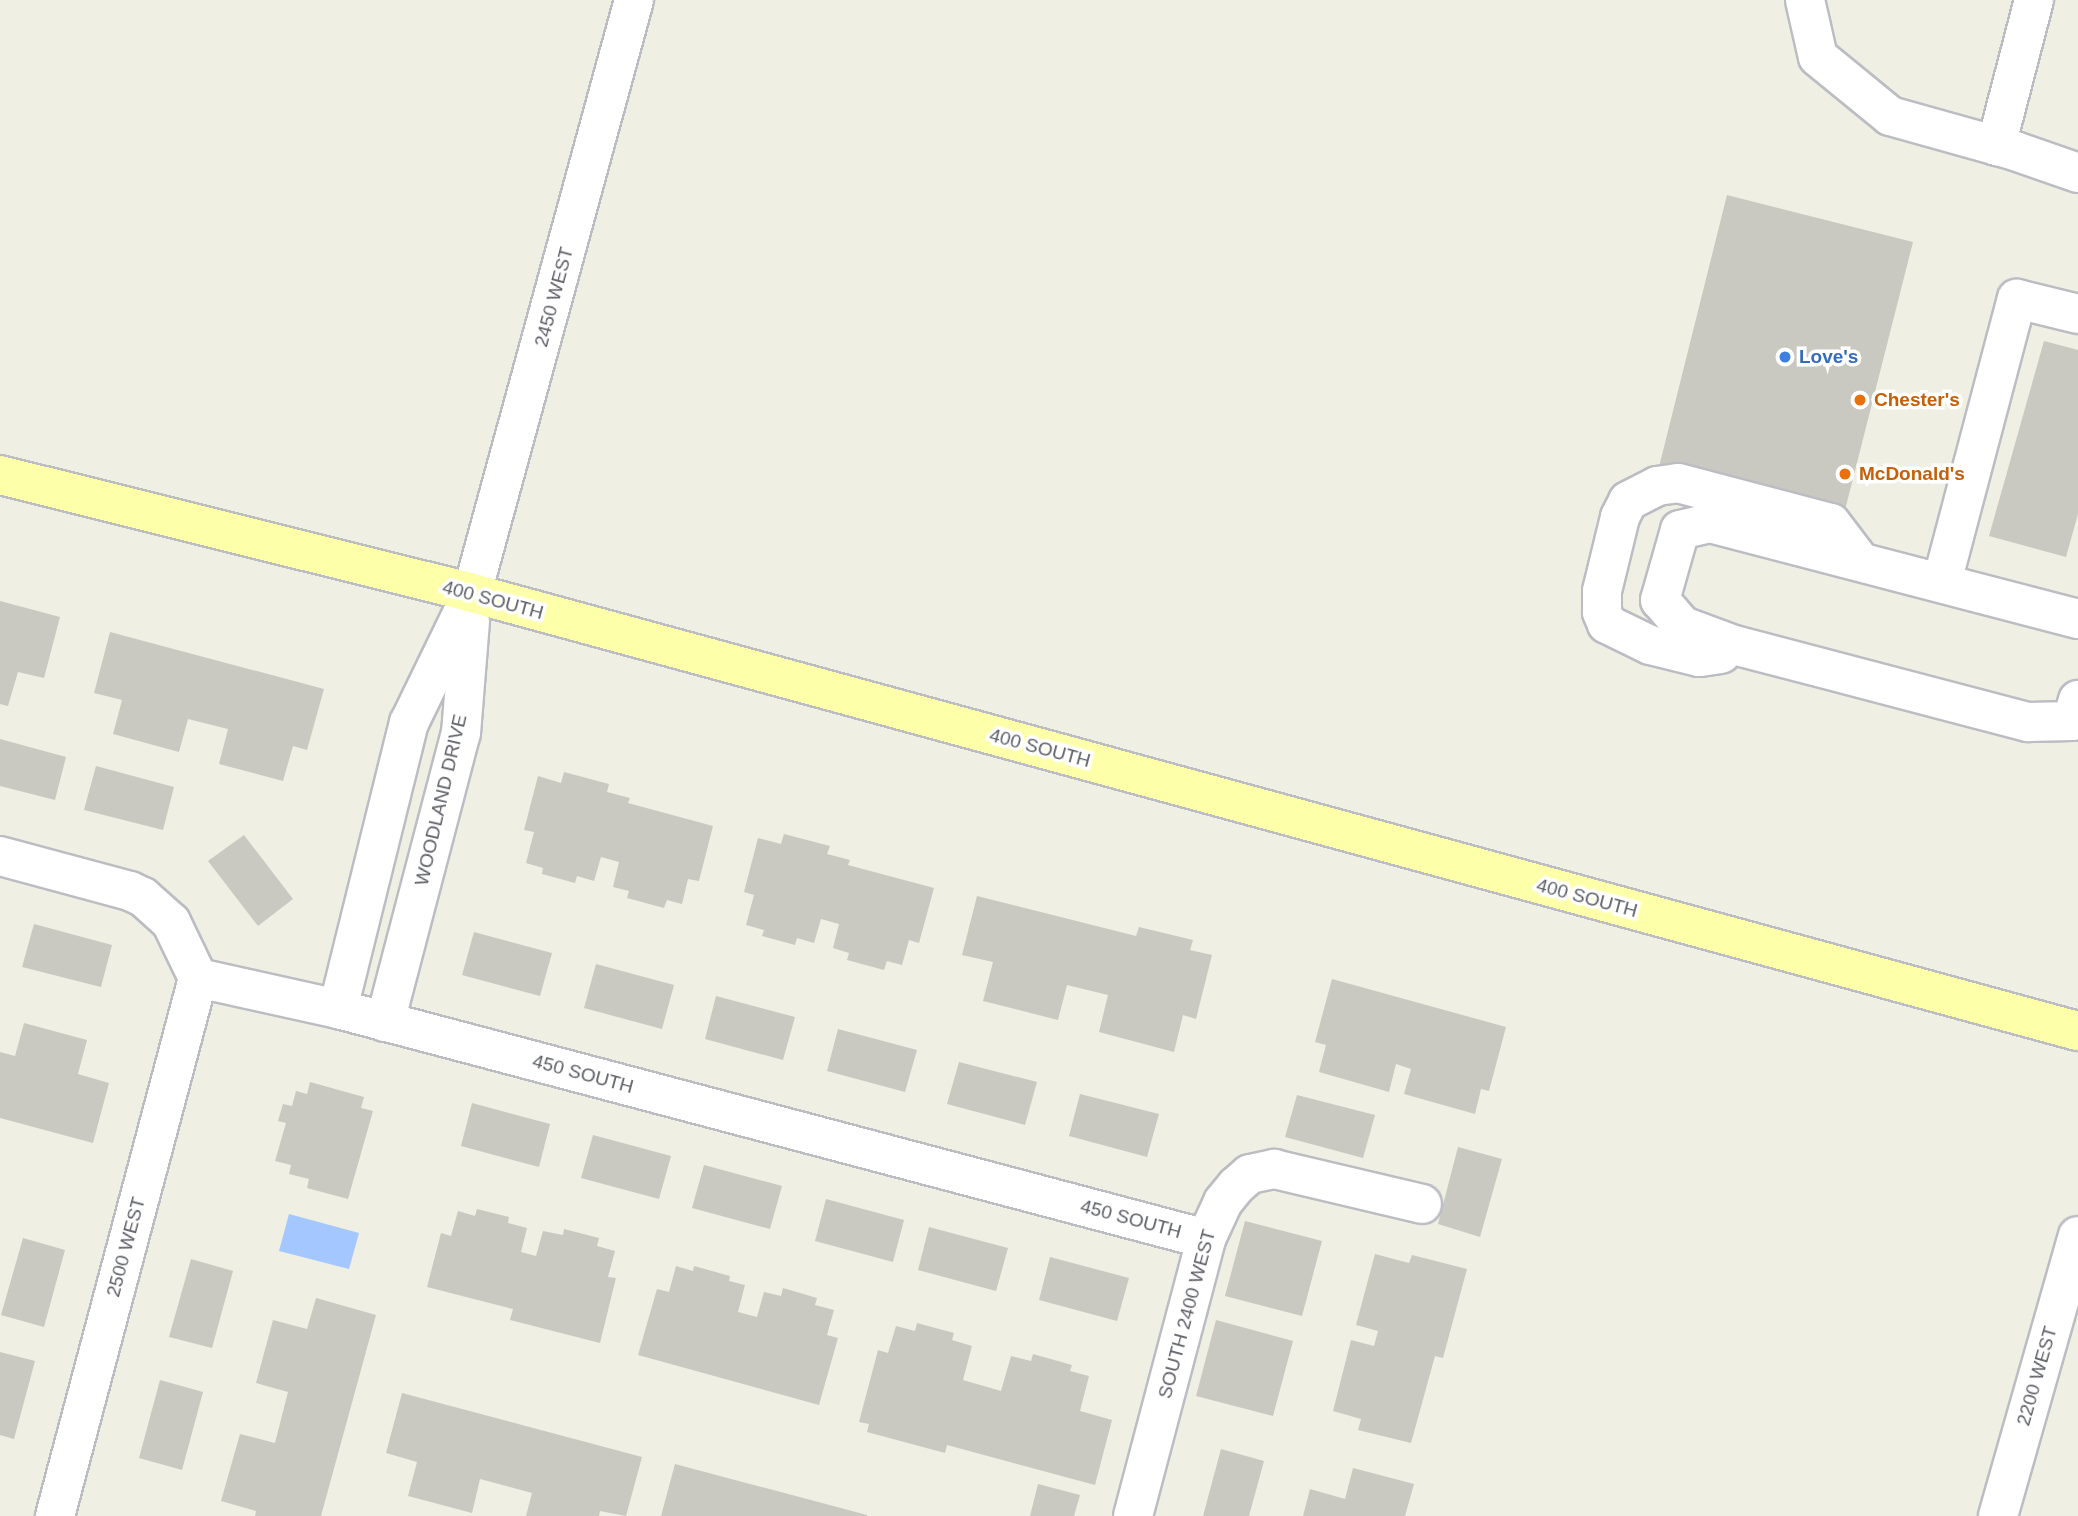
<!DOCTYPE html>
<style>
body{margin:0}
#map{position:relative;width:2078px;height:1516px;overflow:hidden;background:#efefe4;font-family:Arial,sans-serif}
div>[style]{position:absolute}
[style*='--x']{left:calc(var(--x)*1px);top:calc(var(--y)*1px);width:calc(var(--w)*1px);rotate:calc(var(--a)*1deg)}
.water>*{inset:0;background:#a4c7ff}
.building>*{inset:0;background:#cac9c1}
.roads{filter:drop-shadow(2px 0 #bcbdc3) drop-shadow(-2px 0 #bcbdc3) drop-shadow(0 2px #bcbdc3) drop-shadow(0 -2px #bcbdc3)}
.minor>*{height:38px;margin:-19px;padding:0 19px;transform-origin:19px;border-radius:19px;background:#fff}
.major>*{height:38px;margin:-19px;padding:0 19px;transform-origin:19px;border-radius:19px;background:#fdffa9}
.dots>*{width:19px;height:19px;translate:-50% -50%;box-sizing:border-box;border:4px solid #fff;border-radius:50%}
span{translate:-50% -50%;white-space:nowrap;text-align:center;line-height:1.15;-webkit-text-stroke:7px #fff;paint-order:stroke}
.street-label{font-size:19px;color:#5c5e65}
.shop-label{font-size:19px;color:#366cbe;font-weight:700}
.left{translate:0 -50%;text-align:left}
.food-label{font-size:19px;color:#c56008;font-weight:700}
</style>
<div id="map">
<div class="water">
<i style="clip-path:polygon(289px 1214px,359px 1233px,349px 1269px,279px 1251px)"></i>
</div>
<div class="building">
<i style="clip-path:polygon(1727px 195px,1913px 242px,1843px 518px,1658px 471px)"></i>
<i style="clip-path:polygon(2044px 341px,2078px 350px,2078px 514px,2066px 557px,1989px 536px)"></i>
<i style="clip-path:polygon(0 601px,60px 617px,44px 678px,18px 672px,8px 706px,0 704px)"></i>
<i style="clip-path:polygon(110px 632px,324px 689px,307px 750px,293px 746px,283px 781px,219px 764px,228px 729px,188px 719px,179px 752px,113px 734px,122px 700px,94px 693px)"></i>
<i style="clip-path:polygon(0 739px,66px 757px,55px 800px,0 786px)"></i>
<i style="clip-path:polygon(96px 766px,174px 787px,163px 830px,84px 810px)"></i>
<i style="clip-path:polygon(564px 772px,609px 784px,607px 792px,630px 798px,628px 803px,713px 826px,699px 881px,688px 879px,682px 904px,667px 900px,664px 908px,627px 898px,629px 891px,613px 887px,619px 862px,601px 857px,594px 881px,577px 876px,575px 883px,542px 874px,543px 868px,526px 863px,534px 832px,524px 830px,538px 776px,561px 783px)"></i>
<i style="clip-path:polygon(784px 834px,830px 846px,827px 854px,850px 860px,848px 865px,934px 888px,919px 943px,909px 940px,902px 965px,887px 961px,884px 970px,847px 960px,849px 953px,833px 948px,839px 924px,821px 919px,814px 943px,797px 938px,795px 945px,762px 936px,764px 930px,746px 925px,754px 895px,744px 892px,758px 838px,781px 844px)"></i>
<i style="clip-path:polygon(244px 835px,293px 899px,258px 926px,208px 861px)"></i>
<i style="clip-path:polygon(977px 896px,1136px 936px,1139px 927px,1193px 940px,1190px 950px,1212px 955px,1196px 1019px,1183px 1015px,1174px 1052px,1099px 1032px,1108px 995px,1067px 985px,1058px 1020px,983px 1001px,993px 962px,962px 955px)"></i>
<i style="clip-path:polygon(34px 924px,112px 945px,101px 987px,22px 967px)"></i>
<i style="clip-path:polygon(474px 932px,552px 953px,540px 996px,462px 975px)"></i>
<i style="clip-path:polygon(596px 964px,674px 985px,662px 1029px,584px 1008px)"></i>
<i style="clip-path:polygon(1332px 979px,1506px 1027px,1489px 1091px,1481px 1089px,1475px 1114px,1404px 1094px,1411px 1069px,1396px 1064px,1389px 1092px,1319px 1072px,1326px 1045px,1315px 1042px)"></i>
<i style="clip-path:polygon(716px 996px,795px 1017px,783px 1060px,705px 1039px)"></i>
<i style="clip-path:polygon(24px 1023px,87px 1040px,78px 1074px,109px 1083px,93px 1143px,0 1118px,0 1052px,15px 1056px)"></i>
<i style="clip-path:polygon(838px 1029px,917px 1050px,905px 1092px,827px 1071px)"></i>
<i style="clip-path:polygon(959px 1062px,1037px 1082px,1025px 1125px,947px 1104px)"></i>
<i style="clip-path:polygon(310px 1082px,364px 1097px,361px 1108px,373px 1111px,348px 1199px,307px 1188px,309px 1179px,289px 1174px,291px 1165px,275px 1161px,286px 1123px,278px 1121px,283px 1104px,292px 1106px,296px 1091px,307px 1094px)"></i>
<i style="clip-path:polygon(1080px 1094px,1159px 1114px,1147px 1157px,1069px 1136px)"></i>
<i style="clip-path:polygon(1297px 1095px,1375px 1115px,1363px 1158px,1285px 1137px)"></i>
<i style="clip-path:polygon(472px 1103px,550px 1124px,539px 1167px,461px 1146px)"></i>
<i style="clip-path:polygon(593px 1135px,671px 1156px,659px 1199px,581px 1178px)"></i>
<i style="clip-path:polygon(1458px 1147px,1502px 1159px,1480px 1237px,1438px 1224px)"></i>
<i style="clip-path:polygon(704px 1165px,782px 1186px,770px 1229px,692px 1208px)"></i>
<i style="clip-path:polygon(826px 1199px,904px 1220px,893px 1262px,815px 1241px)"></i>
<i style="clip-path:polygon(477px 1209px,509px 1217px,508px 1223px,527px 1228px,521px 1252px,536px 1256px,543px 1231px,563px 1235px,564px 1229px,599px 1238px,597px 1246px,615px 1251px,608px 1277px,616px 1278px,600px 1343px,510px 1320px,513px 1309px,427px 1287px,441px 1233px,451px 1236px,458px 1211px,475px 1216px)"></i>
<i style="clip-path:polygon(1245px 1221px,1322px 1241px,1302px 1316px,1225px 1296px)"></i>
<i style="clip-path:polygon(929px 1227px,1008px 1248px,996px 1291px,918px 1270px)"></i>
<i style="clip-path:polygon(23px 1238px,65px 1250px,44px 1327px,1px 1315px)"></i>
<i style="clip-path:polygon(1375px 1254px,1409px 1263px,1412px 1255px,1467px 1269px,1443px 1358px,1435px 1356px,1411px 1443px,1358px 1430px,1361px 1419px,1333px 1411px,1351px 1340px,1374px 1346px,1378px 1331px,1356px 1325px)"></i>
<i style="clip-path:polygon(1050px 1257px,1129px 1278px,1117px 1321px,1039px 1300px)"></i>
<i style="clip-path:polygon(191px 1259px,233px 1271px,212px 1348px,169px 1337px)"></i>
<i style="clip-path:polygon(676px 1266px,693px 1271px,694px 1266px,730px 1276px,729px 1281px,745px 1285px,738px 1312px,757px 1317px,764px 1292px,781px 1296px,783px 1288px,817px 1298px,815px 1305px,834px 1310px,827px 1335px,838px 1338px,819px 1405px,638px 1355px,657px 1289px,669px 1292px)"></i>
<i style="clip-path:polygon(316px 1298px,376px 1315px,321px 1516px,255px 1516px,256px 1511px,221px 1501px,240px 1434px,275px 1443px,288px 1392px,256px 1383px,273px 1320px,307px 1329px)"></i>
<i style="clip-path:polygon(1216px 1320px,1293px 1341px,1273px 1416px,1196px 1396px)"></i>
<i style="clip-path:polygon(917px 1323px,954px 1333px,952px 1340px,972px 1346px,963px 1380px,1001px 1391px,1011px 1356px,1031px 1361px,1033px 1354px,1072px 1365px,1070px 1371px,1089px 1376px,1080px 1411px,1112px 1420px,1095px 1485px,947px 1445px,945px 1453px,867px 1432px,869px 1424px,859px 1422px,878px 1350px,888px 1353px,896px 1326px,915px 1331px)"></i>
<i style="clip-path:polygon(0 1352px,35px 1361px,14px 1439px,0 1435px)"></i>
<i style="clip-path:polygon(160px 1380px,203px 1392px,182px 1470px,139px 1458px)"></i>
<i style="clip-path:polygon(402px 1393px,642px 1457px,626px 1516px,600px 1511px,599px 1516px,526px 1516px,532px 1493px,480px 1479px,472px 1513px,408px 1496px,417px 1462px,386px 1453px)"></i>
<i style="clip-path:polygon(1221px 1449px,1264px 1461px,1249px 1516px,1203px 1516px)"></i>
<i style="clip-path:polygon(675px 1464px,867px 1515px,867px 1516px,661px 1516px)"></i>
<i style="clip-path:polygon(1353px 1468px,1414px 1484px,1405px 1516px,1303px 1516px,1310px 1489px,1345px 1499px)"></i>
<i style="clip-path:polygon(1038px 1484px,1080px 1495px,1074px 1516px,1030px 1516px)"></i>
</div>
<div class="roads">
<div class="minor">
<i style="--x:1805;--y:0;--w:58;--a:77.2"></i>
<i style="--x:1818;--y:57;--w:93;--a:39.3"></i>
<i style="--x:1890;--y:116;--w:130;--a:15.6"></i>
<i style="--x:2015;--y:151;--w:67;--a:19.2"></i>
<i style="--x:1996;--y:146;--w:151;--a:-75.4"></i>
<i style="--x:1942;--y:582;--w:293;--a:-75.2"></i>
<i style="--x:2017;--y:299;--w:63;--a:13.8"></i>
<i style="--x:2078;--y:619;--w:380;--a:-165.4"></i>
<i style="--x:1710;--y:523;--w:31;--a:167"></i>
<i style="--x:1680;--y:530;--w:73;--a:105.9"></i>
<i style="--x:1660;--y:600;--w:35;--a:49"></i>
<i style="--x:1683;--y:626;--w:54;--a:20.4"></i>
<i style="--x:1734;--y:645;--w:304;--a:14.7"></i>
<i style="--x:2028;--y:722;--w:44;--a:-1.3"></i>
<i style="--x:2072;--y:721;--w:22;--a:-74"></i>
<i style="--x:1721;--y:654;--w:22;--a:172"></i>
<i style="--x:1699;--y:657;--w:50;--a:-166.2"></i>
<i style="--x:1650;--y:645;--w:48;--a:-154"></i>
<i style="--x:1607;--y:624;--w:13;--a:-113"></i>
<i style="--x:1602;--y:612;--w:21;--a:-90"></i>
<i style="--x:1602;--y:591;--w:76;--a:-76.3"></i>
<i style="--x:1620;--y:517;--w:18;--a:-63"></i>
<i style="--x:1628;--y:501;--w:33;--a:-27"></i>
<i style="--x:1657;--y:486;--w:21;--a:-8"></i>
<i style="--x:1678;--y:483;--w:158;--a:14.7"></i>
<i style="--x:1831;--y:523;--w:48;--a:52.7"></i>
<i style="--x:0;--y:856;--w:135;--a:15.1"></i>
<i style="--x:130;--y:891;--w:14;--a:25"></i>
<i style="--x:143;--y:897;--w:38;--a:42"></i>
<i style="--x:171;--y:922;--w:62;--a:64.3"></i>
<i style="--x:198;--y:978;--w:143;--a:12.5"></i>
<i style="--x:338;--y:1009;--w:898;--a:14.84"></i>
<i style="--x:338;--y:1009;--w:295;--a:-76.1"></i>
<i style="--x:409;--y:723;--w:144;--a:-64.1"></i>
<i style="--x:472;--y:593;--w:615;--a:-74.72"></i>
<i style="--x:385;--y:1022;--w:299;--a:-75.3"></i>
<i style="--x:461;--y:733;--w:113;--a:-85.4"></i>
<i style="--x:55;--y:1516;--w:557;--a:-75.11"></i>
<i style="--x:1133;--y:1516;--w:286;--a:-75.2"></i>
<i style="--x:1206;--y:1239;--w:41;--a:-65.3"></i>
<i style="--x:1223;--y:1202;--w:21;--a:-51"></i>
<i style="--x:1236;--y:1186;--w:18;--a:-41"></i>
<i style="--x:1250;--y:1174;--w:25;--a:-12"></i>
<i style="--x:1274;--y:1169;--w:152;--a:13.3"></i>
<i style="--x:1998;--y:1516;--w:291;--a:-74.1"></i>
</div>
<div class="major">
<i style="--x:0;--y:475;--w:487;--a:14"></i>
<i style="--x:472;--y:593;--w:1665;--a:15.26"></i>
</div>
</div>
<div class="dots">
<i style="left:1785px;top:357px;background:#3f7fe0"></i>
<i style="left:1860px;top:400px;background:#e8710a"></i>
<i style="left:1845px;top:474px;background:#e8710a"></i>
</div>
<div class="street-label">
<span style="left:554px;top:297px;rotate:-75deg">2450 WEST</span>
<span style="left:493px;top:600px;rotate:15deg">400 SOUTH</span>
<span style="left:1040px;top:748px;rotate:15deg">400 SOUTH</span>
<span style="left:441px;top:800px;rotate:-77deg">WOODLAND DRIVE</span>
<span style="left:1587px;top:898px;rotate:15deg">400 SOUTH</span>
<span style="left:583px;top:1074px;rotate:15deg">450 SOUTH</span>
<span style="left:1131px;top:1219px;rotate:15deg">450 SOUTH</span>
<span style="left:126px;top:1247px;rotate:-75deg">2500 WEST</span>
<span style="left:1187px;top:1314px;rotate:-75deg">SOUTH 2400 WEST</span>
<span style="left:2037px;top:1376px;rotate:-74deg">2200 WEST</span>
</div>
<div class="shop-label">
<span class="left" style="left:1799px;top:357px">Love's</span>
</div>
<div class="food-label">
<span class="left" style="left:1874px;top:400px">Chester's</span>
<span class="left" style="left:1859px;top:474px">McDonald's</span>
</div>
</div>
